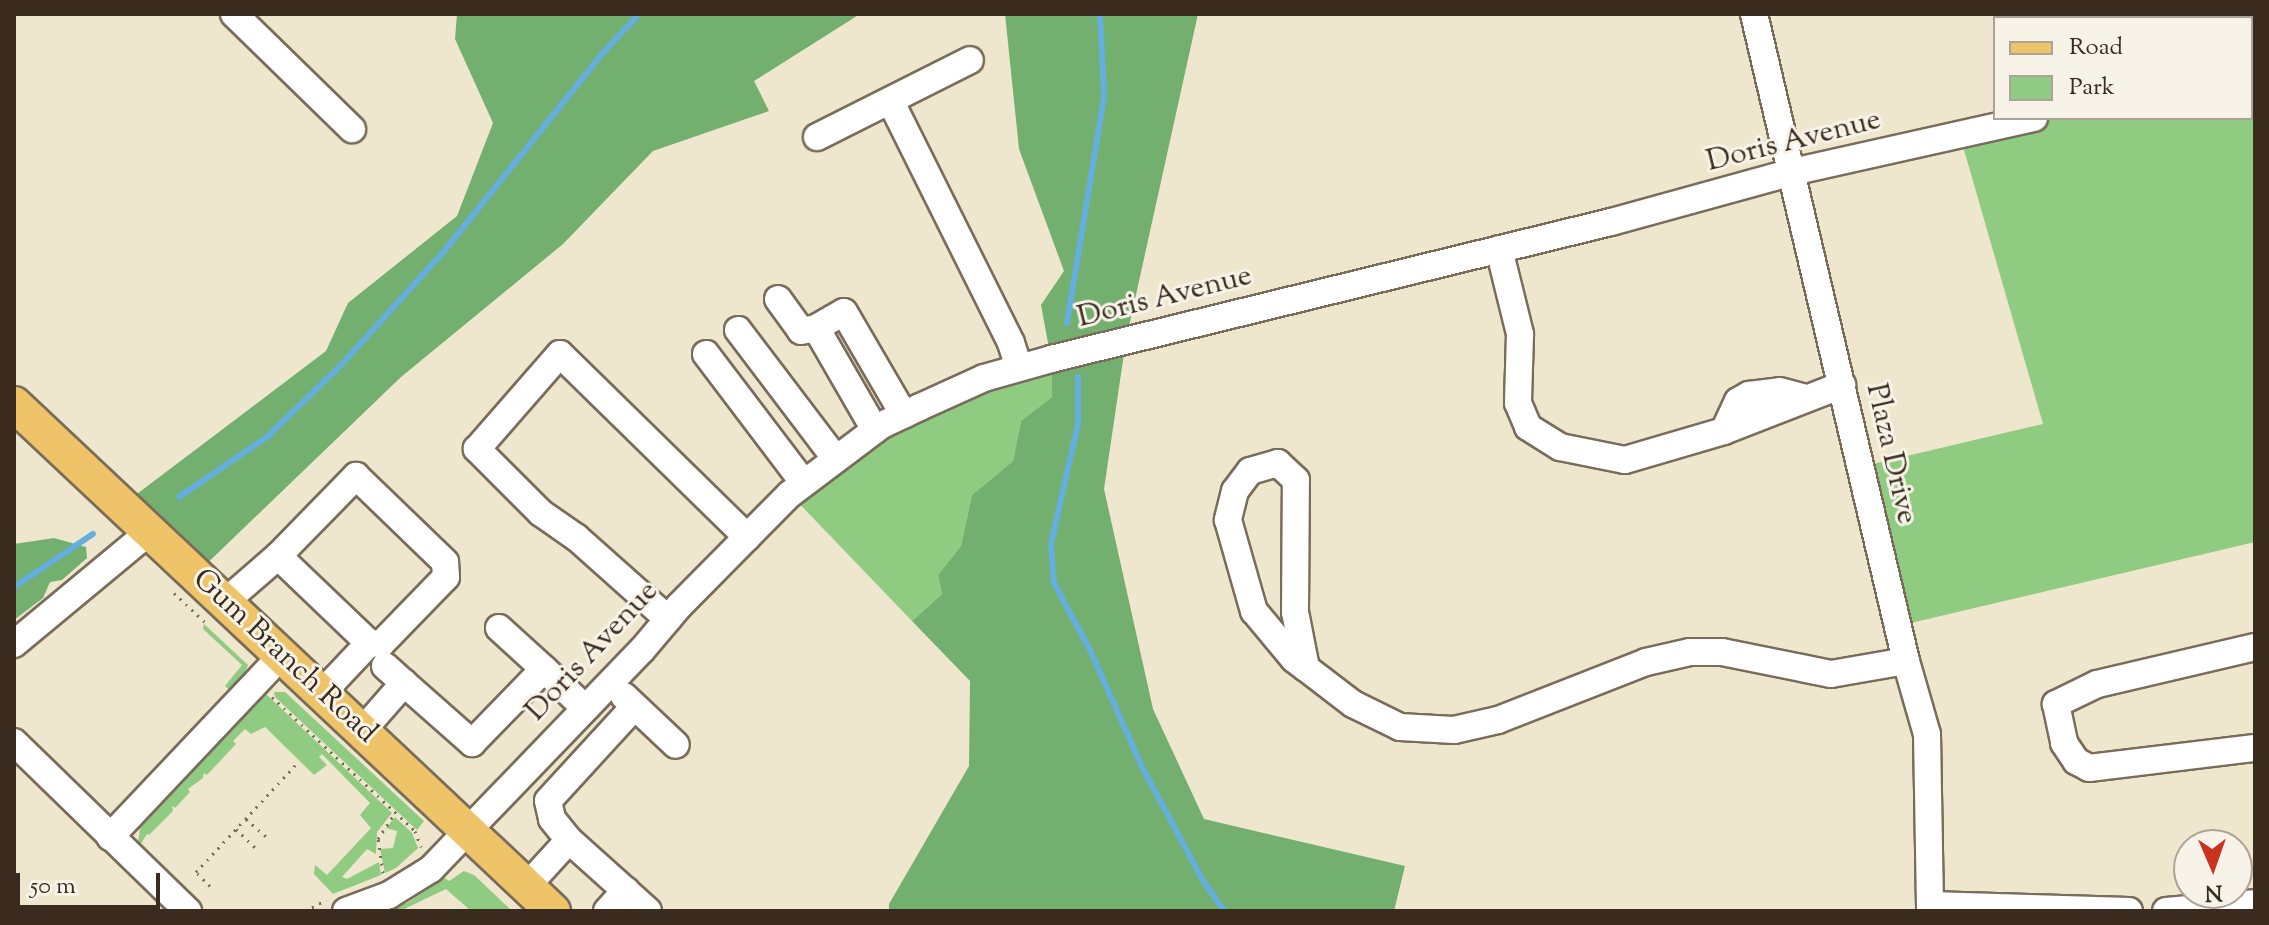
<!DOCTYPE html>
<style>
body{margin:0}
#map{position:relative;width:2269px;height:925px;overflow:hidden;background:#efe7cd;font-family:"Sorts Mill Goudy",serif}
div>[style]{position:absolute}
[style*='--x']{left:calc(var(--x)*1px);top:calc(var(--y)*1px);width:calc(var(--w)*1px);rotate:calc(var(--a)*1deg)}
.green>*{inset:0;background:#8fcb80}
.forest>*{inset:0;background:#73af6e}
.stream>*{height:6px;margin:-3px;padding:0 3px;transform-origin:3px;border-radius:3px;background:#64afdd}
.path>*{height:3px;margin-top:-1.5px;transform-origin:0;background:repeating-linear-gradient(90deg,#7a6c5b 0 2px,transparent 0 8px)}
.roads{filter:drop-shadow(2px 0 #7a6c5b) drop-shadow(-2px 0 #7a6c5b) drop-shadow(0 2px #7a6c5b) drop-shadow(0 -2px #7a6c5b)}
.minor>*{height:26px;margin:-13px;padding:0 13px;transform-origin:13px;border-radius:13px;background:#fff}
.major>*{height:34px;margin:-17px;padding:0 17px;transform-origin:17px;border-radius:17px;background:#efc469}
span{translate:-50% -50%;white-space:nowrap;text-align:center;line-height:1.15;-webkit-text-stroke:6px #f7f3e8;paint-order:stroke}
.street-label{font-size:30px;color:#3b2a1e}
.frame{position:absolute;inset:0;border:16px solid #3b2a1e;pointer-events:none}
.legend{position:absolute;left:1993px;top:16px;width:260px;height:104px;box-sizing:border-box;background:#f7f3e8;border:2px solid #aca397;margin:0;padding:10px 14px;list-style:none;font-size:24px;color:#3b2a1e}
.legend li{display:flex;align-items:center;gap:16px;height:40px}
.legend b{width:40px;border:2px solid #aca397}
.north{position:absolute;left:2173px;top:829px;width:80px;height:80px;box-sizing:border-box;background:#f7f3e8;border:2px solid #aca397;border-radius:50%;rotate:178deg;font-size:22px;font-weight:700;line-height:32px;text-align:center;color:#3b2a1e}
.north::after{content:'';display:block;margin:auto;width:28px;height:36px;background:#c8321e;clip-path:polygon(50% 0,100% 100%,50% 72%,0 100%)}
.scale{position:absolute;left:16px;top:873px;width:144px;height:36px;box-sizing:border-box;border:4px solid #3b2a1e;border-top:0;padding-left:10px;font-size:24px;line-height:28px;white-space:nowrap;color:#3b2a1e;-webkit-text-stroke:6px #f7f3e8;paint-order:stroke}
</style>
<div id="map">
<div class="green">
<i style="clip-path:polygon(2255px 63px,2255px 542px,1898px 626px,1860px 467px,2043px 424px,1960px 136px,2034px 118px,2251px 118px,2251px 64px)"></i>
<i style="clip-path:polygon(1051px 359px,1052px 397px,1021px 421px,1013px 461px,972px 495px,961px 546px,938px 575px,942px 594px,912px 621px,790px 494px,882px 425px)"></i>
<i style="clip-path:polygon(204px 624px,248px 665px,243px 678px,229px 690px,225px 686px,242px 665px,203px 629px)"></i>
<i style="clip-path:polygon(274px 692px,285px 692px,424px 821px,417px 830px,275px 697px)"></i>
<i style="clip-path:polygon(266px 694px,392px 813px,377px 832px,376px 854px,367px 849px,342px 877px,347px 879px,379px 862px,381px 875px,333px 894px,314px 874px,315px 865px,327px 875px,371px 828px,360px 815px,370px 803px,322px 754px,319px 757px,327px 765px,314px 775px,265px 727px,251px 734px,245px 729px,233px 741px,236px 744px,207px 775px,204px 773px,203px 778px,188px 789px,190px 792px,175px 808px,172px 806px,173px 811px,149px 835px,147px 834px,140px 845px,138px 844px,140px 828px)"></i>
<i style="clip-path:polygon(395px 817px,412px 833px,418px 848px,396px 868px,385px 873px,380px 849px,393px 848px,397px 831px,386px 828px)"></i>
<i style="clip-path:polygon(464px 871px,474px 875px,512px 911px,471px 911px,446px 889px,400px 911px,382px 911px,407px 903px,445px 878px,449px 881px)"></i>
</div>
<div class="forest">
<i style="clip-path:polygon(457px 14px,860px 14px,754px 81px,769px 111px,653px 151px,563px 244px,401px 377px,196px 574px,121px 506px,326px 351px,348px 303px,457px 216px,493px 123px,455px 39px)"></i>
<i style="clip-path:polygon(1005px 14px,1198px 14px,1126px 340px,1104px 489px,1153px 709px,1204px 819px,1405px 866px,1394px 911px,889px 911px,889px 904px,969px 766px,970px 681px,912px 621px,942px 594px,938px 575px,961px 546px,972px 495px,1013px 461px,1021px 421px,1052px 397px,1051px 359px,1041px 305px,1064px 271px,1019px 149px)"></i>
<i style="clip-path:polygon(54px 538px,86px 547px,87px 558px,62px 580px,50px 582px,43px 598px,14px 620px,14px 544px)"></i>
</div>
<div class="stream">
<i style="--x:1067;--y:323;--w:230;--a:-80.7"></i>
<i style="--x:1104;--y:96;--w:82;--a:-92.8"></i>
<i style="--x:1078;--y:377;--w:47;--a:90"></i>
<i style="--x:1078;--y:424;--w:123;--a:102.7"></i>
<i style="--x:1051;--y:544;--w:39;--a:86"></i>
<i style="--x:1054;--y:583;--w:76;--a:61.8"></i>
<i style="--x:1090;--y:650;--w:128;--a:66"></i>
<i style="--x:1142;--y:767;--w:127;--a:61.8"></i>
<i style="--x:1202;--y:879;--w:39;--a:55"></i>
<i style="--x:179;--y:497;--w:107;--a:-34.3"></i>
<i style="--x:267;--y:437;--w:106;--a:-44.2"></i>
<i style="--x:343;--y:363;--w:152;--a:-47.9"></i>
<i style="--x:445;--y:250;--w:250;--a:-51.3"></i>
<i style="--x:601;--y:55;--w:56;--a:-47.2"></i>
<i style="--x:14;--y:587;--w:95;--a:-33.9"></i>
</div>
<div class="path">
<i style="--x:174;--y:593;--w:48;--a:43.3"></i>
<i style="--x:272;--y:697;--w:196;--a:43.1"></i>
<i style="--x:415;--y:831;--w:17;--a:69"></i>
<i style="--x:246;--y:819;--w:30;--a:41"></i>
<i style="--x:236;--y:829;--w:30;--a:44"></i>
<i style="--x:383;--y:873;--w:34;--a:-98"></i>
<i style="--x:378;--y:839;--w:31;--a:-57"></i>
<i style="--x:210;--y:886;--w:20;--a:-135"></i>
<i style="--x:196;--y:872;--w:151;--a:-47.1"></i>
<i style="--x:305;--y:911;--w:24;--a:-28"></i>
</div>
<div class="roads">
<div class="minor">
<i style="--x:234;--y:14;--w:165;--a:44.3"></i>
<i style="--x:1754;--y:14;--w:665;--a:76.78"></i>
<i style="--x:1906;--y:661;--w:76;--a:74"></i>
<i style="--x:1927;--y:734;--w:177;--a:89"></i>
<i style="--x:2251;--y:64;--w:4;--a:-14"></i>
<i style="--x:891;--y:102;--w:269;--a:63.5"></i>
<i style="--x:1011;--y:343;--w:25;--a:72"></i>
<i style="--x:817;--y:137;--w:171;--a:-26.7"></i>
<i style="--x:1499;--y:249;--w:88;--a:76.1"></i>
<i style="--x:1520;--y:334;--w:69;--a:91.7"></i>
<i style="--x:1518;--y:403;--w:26;--a:67"></i>
<i style="--x:1528;--y:427;--w:38;--a:32"></i>
<i style="--x:1560;--y:447;--w:66;--a:11.3"></i>
<i style="--x:1625;--y:460;--w:103;--a:-16.3"></i>
<i style="--x:1724;--y:431;--w:127;--a:-21.3"></i>
<i style="--x:778;--y:299;--w:39;--a:54"></i>
<i style="--x:801;--y:331;--w:15;--a:-11"></i>
<i style="--x:738;--y:330;--w:162;--a:52.8"></i>
<i style="--x:706;--y:354;--w:162;--a:52.8"></i>
<i style="--x:875;--y:430;--w:118;--a:-120"></i>
<i style="--x:816;--y:328;--w:32;--a:-30"></i>
<i style="--x:844;--y:312;--w:119;--a:59.8"></i>
<i style="--x:1724;--y:431;--w:33;--a:-65"></i>
<i style="--x:1738;--y:401;--w:13;--a:-29"></i>
<i style="--x:1749;--y:395;--w:31;--a:-7"></i>
<i style="--x:1780;--y:391;--w:28;--a:15"></i>
<i style="--x:225;--y:602;--w:70;--a:-41"></i>
<i style="--x:278;--y:556;--w:112;--a:-45.7"></i>
<i style="--x:356;--y:476;--w:124;--a:44"></i>
<i style="--x:445;--y:562;--w:15;--a:86"></i>
<i style="--x:446;--y:577;--w:93;--a:134.1"></i>
<i style="--x:381;--y:644;--w:12;--a:-175"></i>
<i style="--x:369;--y:643;--w:126;--a:-136.3"></i>
<i style="--x:668;--y:619;--w:122;--a:-138.3"></i>
<i style="--x:577;--y:538;--w:44;--a:-145.2"></i>
<i style="--x:541;--y:513;--w:91;--a:-135"></i>
<i style="--x:477;--y:449;--w:126;--a:-48.9"></i>
<i style="--x:560;--y:354;--w:262;--a:44.4"></i>
<i style="--x:499;--y:628;--w:61;--a:42.3"></i>
<i style="--x:14;--y:644;--w:175;--a:-39.7"></i>
<i style="--x:2255;--y:647;--w:162;--a:166.8"></i>
<i style="--x:2097;--y:684;--w:46;--a:154"></i>
<i style="--x:2056;--y:704;--w:40;--a:78"></i>
<i style="--x:2064;--y:743;--w:22;--a:56"></i>
<i style="--x:2076;--y:761;--w:15;--a:28"></i>
<i style="--x:2089;--y:768;--w:167;--a:-6.9"></i>
<i style="--x:385;--y:666;--w:25;--a:42"></i>
<i style="--x:1306;--y:668;--w:57;--a:-101.1"></i>
<i style="--x:1295;--y:612;--w:132;--a:-89.6"></i>
<i style="--x:1296;--y:480;--w:25;--a:-137"></i>
<i style="--x:1278;--y:463;--w:29;--a:164"></i>
<i style="--x:1250;--y:471;--w:25;--a:127"></i>
<i style="--x:1235;--y:491;--w:30;--a:104"></i>
<i style="--x:1228;--y:520;--w:95;--a:74.1"></i>
<i style="--x:1254;--y:611;--w:62;--a:50.2"></i>
<i style="--x:1294;--y:659;--w:15;--a:37"></i>
<i style="--x:1306;--y:668;--w:59;--a:37.5"></i>
<i style="--x:1353;--y:704;--w:52;--a:26.1"></i>
<i style="--x:1400;--y:727;--w:54;--a:3.2"></i>
<i style="--x:1454;--y:730;--w:45;--a:-12.8"></i>
<i style="--x:1498;--y:720;--w:159;--a:-21.4"></i>
<i style="--x:1646;--y:662;--w:45;--a:-12.8"></i>
<i style="--x:1690;--y:652;--w:32;--a:0"></i>
<i style="--x:1722;--y:652;--w:111;--a:11.4"></i>
<i style="--x:1831;--y:674;--w:76;--a:-9.8"></i>
<i style="--x:321;--y:694;--w:70;--a:-46.7"></i>
<i style="--x:624;--y:696;--w:71;--a:43.3"></i>
<i style="--x:634;--y:707;--w:127;--a:132.5"></i>
<i style="--x:548;--y:801;--w:18;--a:77"></i>
<i style="--x:552;--y:819;--w:27;--a:51"></i>
<i style="--x:569;--y:840;--w:106;--a:41.9"></i>
<i style="--x:362;--y:731;--w:64;--a:-48.8"></i>
<i style="--x:404;--y:683;--w:91;--a:41.4"></i>
<i style="--x:472;--y:743;--w:103;--a:-45.8"></i>
<i style="--x:544;--y:669;--w:57;--a:43.6"></i>
<i style="--x:14;--y:742;--w:243;--a:44.2"></i>
<i style="--x:110;--y:837;--w:249;--a:-46.6"></i>
<i style="--x:527;--y:886;--w:62;--a:-47.6"></i>
<i style="--x:1930;--y:905;--w:199;--a:1.7"></i>
<i style="--x:346;--y:911;--w:46;--a:-20.4"></i>
<i style="--x:389;--y:895;--w:49;--a:-31.8"></i>
<i style="--x:431;--y:869;--w:304;--a:-46.1"></i>
<i style="--x:642;--y:650;--w:57;--a:-49.9"></i>
<i style="--x:679;--y:606;--w:158;--a:-45.3"></i>
<i style="--x:790;--y:494;--w:115;--a:-36.9"></i>
<i style="--x:882;--y:425;--w:42;--a:-25.3"></i>
<i style="--x:920;--y:407;--w:70;--a:-24.4"></i>
<i style="--x:984;--y:378;--w:70;--a:-15.8"></i>
<i style="--x:1051;--y:359;--w:577;--a:-13.75"></i>
<i style="--x:1611;--y:222;--w:188;--a:-15.4"></i>
<i style="--x:1792;--y:172;--w:248;--a:-12.6"></i>
<i style="--x:607;--y:911;--w:28;--a:-48"></i>
<i style="--x:2166;--y:911;--w:89;--a:-5.1"></i>
</div>
<div class="major">
<i style="--x:14;--y:404;--w:740;--a:43.25"></i>
</div>
</div>
<div class="street-label">
<span style="left:1794px;top:142px;rotate:-14deg">Doris Avenue</span>
<span style="left:1165px;top:298px;rotate:-14deg">Doris Avenue</span>
<span style="left:1890px;top:454px;rotate:77deg">Plaza Drive</span>
<span style="left:593px;top:652px;rotate:-47deg">Doris Avenue</span>
<span style="left:284px;top:657px;rotate:43deg">Gum Branch Road</span>
</div>
<div class="frame"></div>
<ul class="legend">
<li><b style="height:10px;background:#efc469"></b>Road</li>
<li><b style="height:22px;background:#8fcb80"></b>Park</li>
</ul>
<div class="north">N</div>
<div class="scale">50 m</div>
</div>
